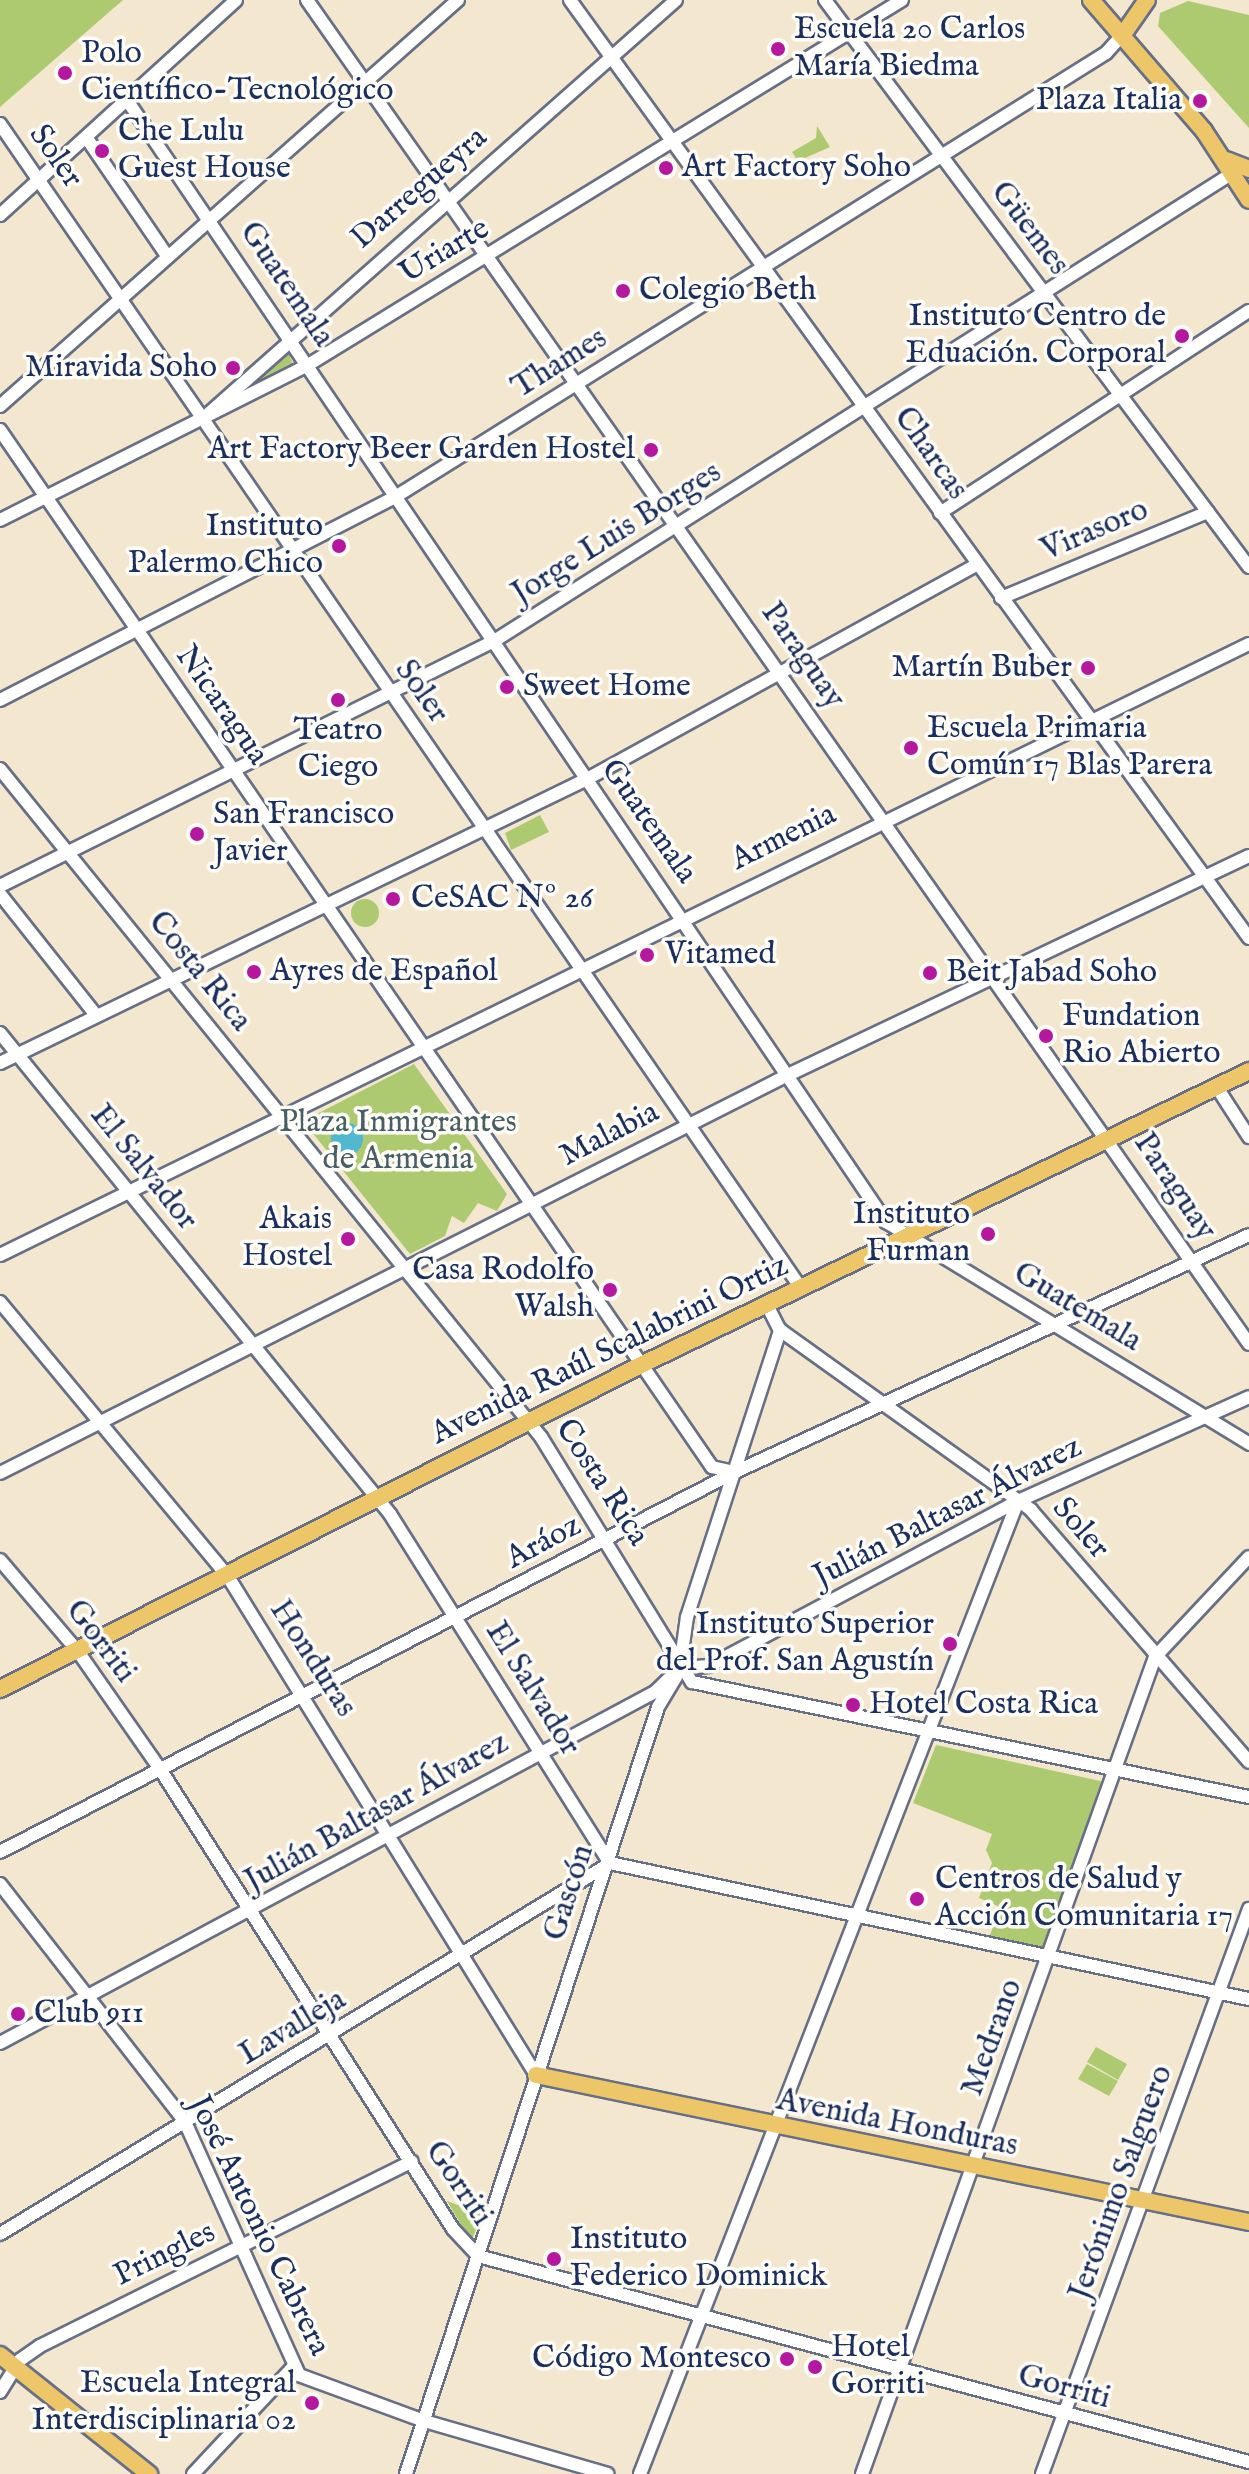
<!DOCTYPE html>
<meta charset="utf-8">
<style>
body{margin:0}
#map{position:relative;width:1249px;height:2474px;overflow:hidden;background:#f4e7cf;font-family:"IM FELL English",serif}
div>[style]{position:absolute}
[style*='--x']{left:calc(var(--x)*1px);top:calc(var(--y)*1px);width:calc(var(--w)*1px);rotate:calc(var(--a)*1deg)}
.green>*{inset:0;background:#adca71}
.round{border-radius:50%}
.water>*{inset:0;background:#51b8cf}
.roads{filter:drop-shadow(2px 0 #676f86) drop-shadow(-2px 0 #676f86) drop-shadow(0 2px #676f86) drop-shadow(0 -2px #676f86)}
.minor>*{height:12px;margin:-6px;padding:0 6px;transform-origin:6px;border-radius:6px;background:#fff}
.major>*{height:16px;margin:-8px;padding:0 8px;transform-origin:8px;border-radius:8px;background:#ecc669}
.dots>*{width:22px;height:22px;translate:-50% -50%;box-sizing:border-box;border:4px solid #fdfcf7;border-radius:50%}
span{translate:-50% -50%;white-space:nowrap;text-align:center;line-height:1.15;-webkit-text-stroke:7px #fdfcf7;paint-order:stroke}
.poi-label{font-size:32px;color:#1b2f5e}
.left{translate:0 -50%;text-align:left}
.right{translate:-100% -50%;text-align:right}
.street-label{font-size:32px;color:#1b2f5e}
.park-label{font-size:32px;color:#475e64}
</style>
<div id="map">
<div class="green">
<i style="clip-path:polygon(0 0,123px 0,0 107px)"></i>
<i style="clip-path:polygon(1188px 1px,1249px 15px,1249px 128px,1158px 26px,1160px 13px)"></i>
<i style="clip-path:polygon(817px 126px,830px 147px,798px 161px,792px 152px,816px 138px)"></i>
<i style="clip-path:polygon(287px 350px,293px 364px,243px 393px,240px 387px)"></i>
<i style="clip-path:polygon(540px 815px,549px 832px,511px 850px,505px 833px)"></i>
<i class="round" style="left:351px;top:899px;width:28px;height:28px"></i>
<i style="clip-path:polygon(414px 1064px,507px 1194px,497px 1211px,478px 1203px,464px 1223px,452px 1216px,445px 1236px,410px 1254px,303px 1121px)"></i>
<i style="clip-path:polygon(936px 1745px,1105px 1782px,1044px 1950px,989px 1938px,1000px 1907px,979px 1898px,992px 1863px,986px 1850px,992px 1834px,913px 1803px)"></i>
<i style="clip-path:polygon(1096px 2047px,1127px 2064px,1118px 2080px,1087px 2062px)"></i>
<i style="clip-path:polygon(1087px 2064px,1118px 2081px,1109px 2096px,1078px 2079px)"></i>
<i style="clip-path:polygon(447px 2201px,482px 2214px,471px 2242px)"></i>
</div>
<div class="water">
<i class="round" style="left:331px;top:1123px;width:32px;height:32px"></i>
</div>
<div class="roads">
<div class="minor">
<i style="--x:307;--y:0;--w:1641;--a:54.97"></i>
<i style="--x:570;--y:0;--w:1158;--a:54.1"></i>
<i style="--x:825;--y:0;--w:708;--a:53.21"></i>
<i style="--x:127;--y:100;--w:1355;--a:55.92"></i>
<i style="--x:886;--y:1222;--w:426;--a:31.4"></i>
<i style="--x:0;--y:124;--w:1413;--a:55.47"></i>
<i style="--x:86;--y:137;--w:145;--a:55.7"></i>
<i style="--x:0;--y:215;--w:319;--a:-42.3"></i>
<i style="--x:0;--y:406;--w:612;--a:-41.56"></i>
<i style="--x:207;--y:415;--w:626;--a:-41.5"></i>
<i style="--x:0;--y:430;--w:1258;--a:55.53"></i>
<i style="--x:712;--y:1467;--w:23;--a:13"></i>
<i style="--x:940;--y:513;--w:369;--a:-33.2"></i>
<i style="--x:0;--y:520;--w:345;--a:-26.7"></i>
<i style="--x:308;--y:365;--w:697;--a:-31.57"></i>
<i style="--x:1001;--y:598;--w:224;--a:-22.6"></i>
<i style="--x:0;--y:700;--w:444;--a:-27.2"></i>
<i style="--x:395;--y:497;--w:838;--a:-31.98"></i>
<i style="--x:1106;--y:53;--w:27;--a:-48"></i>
<i style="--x:0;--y:769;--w:860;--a:51"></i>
<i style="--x:541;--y:1437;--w:288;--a:58.4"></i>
<i style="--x:692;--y:1682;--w:569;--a:11.67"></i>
<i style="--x:0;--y:886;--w:551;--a:-26.38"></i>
<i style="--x:494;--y:641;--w:873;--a:-32.36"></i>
<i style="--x:0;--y:894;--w:154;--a:51.6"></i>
<i style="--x:0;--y:1033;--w:619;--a:50.96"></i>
<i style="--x:390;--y:1514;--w:413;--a:57.8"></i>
<i style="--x:610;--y:1863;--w:653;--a:12.02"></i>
<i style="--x:0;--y:1063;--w:652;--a:-25.82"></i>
<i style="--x:587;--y:779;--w:444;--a:-28.8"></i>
<i style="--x:1216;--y:1086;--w:61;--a:57.1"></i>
<i style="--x:0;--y:1255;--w:1390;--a:-26.07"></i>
<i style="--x:0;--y:1302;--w:355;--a:50.3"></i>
<i style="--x:227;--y:1575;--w:588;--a:58.28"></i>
<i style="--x:767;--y:1305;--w:28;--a:63"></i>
<i style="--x:780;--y:1330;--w:309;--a:35.6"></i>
<i style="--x:1031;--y:1510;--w:333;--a:49.1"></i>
<i style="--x:0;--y:1473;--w:885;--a:-26.8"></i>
<i style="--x:790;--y:1074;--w:508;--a:-25.41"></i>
<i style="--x:0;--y:1560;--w:118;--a:49.5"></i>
<i style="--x:77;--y:1650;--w:145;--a:55.1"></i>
<i style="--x:160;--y:1769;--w:545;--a:57.5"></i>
<i style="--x:453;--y:2229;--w:37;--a:47"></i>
<i style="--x:478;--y:2256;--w:798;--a:14.96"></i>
<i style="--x:681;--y:1659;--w:42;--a:-81.9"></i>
<i style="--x:687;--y:1617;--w:302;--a:-72"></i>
<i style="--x:0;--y:1852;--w:827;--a:-27.34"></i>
<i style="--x:735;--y:1472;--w:566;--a:-24.75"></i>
<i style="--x:0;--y:1884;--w:301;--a:52.1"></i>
<i style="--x:185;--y:2122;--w:277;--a:65.7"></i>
<i style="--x:299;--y:2375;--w:133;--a:20.2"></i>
<i style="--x:424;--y:2421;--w:191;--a:16.1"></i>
<i style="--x:0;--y:2043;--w:743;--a:-28.19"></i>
<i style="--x:655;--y:1692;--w:35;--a:-44"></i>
<i style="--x:680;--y:1668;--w:29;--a:-4"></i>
<i style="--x:709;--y:1666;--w:350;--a:-28.1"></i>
<i style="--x:1018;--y:1501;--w:253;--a:-24.2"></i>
<i style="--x:0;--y:2234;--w:713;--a:-31.28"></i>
<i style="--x:0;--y:2392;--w:38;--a:-58"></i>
<i style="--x:20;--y:2360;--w:24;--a:-35"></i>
<i style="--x:40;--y:2346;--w:415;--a:-26.4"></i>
<i style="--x:193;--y:2474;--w:146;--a:-46.9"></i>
<i style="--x:406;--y:2474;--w:807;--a:-71.81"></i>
<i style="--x:658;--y:1707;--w:35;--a:-59"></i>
<i style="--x:640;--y:2474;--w:1044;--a:-68.77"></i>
<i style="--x:862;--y:2474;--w:868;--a:-70.27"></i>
<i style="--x:1155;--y:1657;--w:137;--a:-46.8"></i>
<i style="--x:1042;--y:2474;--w:602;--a:-69.88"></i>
</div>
<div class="major">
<i style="--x:1091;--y:0;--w:173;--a:49.2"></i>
<i style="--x:1204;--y:131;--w:82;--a:56.9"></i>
<i style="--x:1124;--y:33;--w:40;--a:-55.1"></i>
<i style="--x:1226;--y:160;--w:25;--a:21"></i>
<i style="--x:0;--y:1689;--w:720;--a:-26.81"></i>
<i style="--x:643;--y:1364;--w:673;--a:-25.8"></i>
<i style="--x:536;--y:2075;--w:728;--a:11.65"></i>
<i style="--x:0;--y:2355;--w:191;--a:38.6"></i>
</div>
</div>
<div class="dots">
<i style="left:778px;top:49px;background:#b5179e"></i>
<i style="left:65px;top:73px;background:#b5179e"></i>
<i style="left:1200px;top:101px;background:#b5179e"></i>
<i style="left:102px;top:151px;background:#b5179e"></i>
<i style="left:666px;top:168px;background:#b5179e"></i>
<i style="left:623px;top:291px;background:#b5179e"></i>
<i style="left:1182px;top:336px;background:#b5179e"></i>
<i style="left:233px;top:368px;background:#b5179e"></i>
<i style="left:651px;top:450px;background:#b5179e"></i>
<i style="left:339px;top:546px;background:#b5179e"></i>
<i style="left:1088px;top:668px;background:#b5179e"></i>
<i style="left:507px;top:687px;background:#b5179e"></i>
<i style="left:338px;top:700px;background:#b5179e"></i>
<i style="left:911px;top:748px;background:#b5179e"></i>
<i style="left:197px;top:834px;background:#b5179e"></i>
<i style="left:393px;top:899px;background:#b5179e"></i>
<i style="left:647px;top:955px;background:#b5179e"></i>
<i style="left:254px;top:972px;background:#b5179e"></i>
<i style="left:930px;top:973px;background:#b5179e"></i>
<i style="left:1046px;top:1036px;background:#b5179e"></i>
<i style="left:988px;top:1234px;background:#b5179e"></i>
<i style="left:348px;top:1239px;background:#b5179e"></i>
<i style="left:610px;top:1290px;background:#b5179e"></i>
<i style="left:950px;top:1644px;background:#b5179e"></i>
<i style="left:853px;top:1705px;background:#b5179e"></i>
<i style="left:917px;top:1899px;background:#b5179e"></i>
<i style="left:18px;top:2014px;background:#b5179e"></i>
<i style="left:554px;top:2259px;background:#b5179e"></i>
<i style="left:787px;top:2359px;background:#b5179e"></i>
<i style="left:815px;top:2367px;background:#b5179e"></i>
<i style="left:312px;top:2403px;background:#b5179e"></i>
</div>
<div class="poi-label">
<span class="left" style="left:794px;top:49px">Escuela 20 Carlos<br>María Biedma</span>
<span class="left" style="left:81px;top:73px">Polo<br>Científico-Tecnológico</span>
<span class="right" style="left:1182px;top:101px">Plaza Italia</span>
<span class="left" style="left:118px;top:151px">Che Lulu<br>Guest House</span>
<span class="left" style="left:682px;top:168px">Art Factory Soho</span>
<span class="left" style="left:639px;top:291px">Colegio Beth</span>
<span class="right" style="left:1166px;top:336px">Instituto Centro de<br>Eduación. Corporal</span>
<span class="right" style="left:217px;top:368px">Miravida Soho</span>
<span class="right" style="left:635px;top:450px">Art Factory Beer Garden Hostel</span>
<span class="right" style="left:323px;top:546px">Instituto<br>Palermo Chico</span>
<span class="right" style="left:1072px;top:668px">Martín Buber</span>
<span class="left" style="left:523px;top:687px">Sweet Home</span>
<span class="left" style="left:927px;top:748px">Escuela Primaria<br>Común 17 Blas Parera</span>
<span style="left:338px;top:750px">Teatro<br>Ciego</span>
<span class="left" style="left:213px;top:834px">San Francisco<br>Javier</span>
<span class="left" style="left:411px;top:899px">CeSAC Nº 26</span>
<span class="left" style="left:665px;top:955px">Vitamed</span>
<span class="left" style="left:270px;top:972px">Ayres de Español</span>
<span class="left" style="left:946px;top:973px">Beit Jabad Soho</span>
<span class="left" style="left:1062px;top:1036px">Fundation<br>Rio Abierto</span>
<span class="right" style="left:970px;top:1234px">Instituto<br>Furman</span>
<span class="right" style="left:332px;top:1239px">Akais<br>Hostel</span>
<span class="right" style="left:594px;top:1290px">Casa Rodolfo<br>Walsh</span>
<span class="right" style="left:934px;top:1644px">Instituto Superior<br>del Prof. San Agustín</span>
<span class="left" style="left:869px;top:1705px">Hotel Costa Rica</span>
<span class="left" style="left:935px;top:1899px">Centros de Salud y<br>Acción Comunitaria 17</span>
<span class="left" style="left:34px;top:2014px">Club 911</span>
<span class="left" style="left:570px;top:2259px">Instituto<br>Federico Dominick</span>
<span class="left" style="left:831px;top:2367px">Hotel<br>Gorriti</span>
<span class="right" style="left:771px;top:2359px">Código Montesco</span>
<span class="right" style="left:296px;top:2403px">Escuela Integral<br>Interdisciplinaria 02</span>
</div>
<div class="street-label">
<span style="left:55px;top:157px;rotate:55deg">Soler</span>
<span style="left:420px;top:189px;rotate:-41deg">Darregueyra</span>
<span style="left:1029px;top:229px;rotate:53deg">Güemes</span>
<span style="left:445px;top:252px;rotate:-31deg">Uriarte</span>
<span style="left:286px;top:285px;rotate:56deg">Guatemala</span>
<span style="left:560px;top:364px;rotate:-32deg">Thames</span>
<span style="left:930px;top:454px;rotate:55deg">Charcas</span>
<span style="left:1095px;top:531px;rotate:-23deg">Virasoro</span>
<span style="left:617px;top:534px;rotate:-32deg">Jorge Luis Borges</span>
<span style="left:802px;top:656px;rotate:55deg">Paraguay</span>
<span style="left:421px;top:692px;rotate:55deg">Soler</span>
<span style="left:221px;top:706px;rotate:55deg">Nicaragua</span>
<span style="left:648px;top:822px;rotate:55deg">Guatemala</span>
<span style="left:784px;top:838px;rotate:-26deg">Armenia</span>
<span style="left:199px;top:972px;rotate:51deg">Costa Rica</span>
<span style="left:610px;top:1135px;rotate:-27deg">Malabia</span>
<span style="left:143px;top:1168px;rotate:51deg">El Salvador</span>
<span style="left:1174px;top:1187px;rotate:56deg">Paraguay</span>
<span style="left:1077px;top:1308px;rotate:31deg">Guatemala</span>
<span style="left:610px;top:1351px;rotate:-26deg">Avenida Raúl Scalabrini Ortiz</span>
<span style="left:601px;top:1483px;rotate:57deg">Costa Rica</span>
<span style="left:948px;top:1513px;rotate:-27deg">Julián Baltasar Álvarez</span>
<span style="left:1080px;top:1529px;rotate:49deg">Soler</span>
<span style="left:544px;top:1543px;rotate:-28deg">Aráoz</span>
<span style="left:100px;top:1642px;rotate:53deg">Gorriti</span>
<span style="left:312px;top:1659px;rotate:57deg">Honduras</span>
<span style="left:532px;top:1689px;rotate:58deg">El Salvador</span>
<span style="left:377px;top:1813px;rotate:-29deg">Julián Baltasar Álvarez</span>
<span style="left:570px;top:1893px;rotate:-72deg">Gascón</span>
<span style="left:293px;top:2028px;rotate:-31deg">Lavalleja</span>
<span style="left:993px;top:2038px;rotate:-70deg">Medrano</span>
<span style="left:897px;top:2124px;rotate:11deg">Avenida Honduras</span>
<span style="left:1122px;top:2183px;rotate:-70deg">Jerónimo Salguero</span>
<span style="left:458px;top:2184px;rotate:56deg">Gorriti</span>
<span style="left:258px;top:2226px;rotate:64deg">José Antonio Cabrera</span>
<span style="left:165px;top:2255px;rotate:-26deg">Pringles</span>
<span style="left:1064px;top:2388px;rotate:15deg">Gorriti</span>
</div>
<div class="park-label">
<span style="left:398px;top:1142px">Plaza Inmigrantes<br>de Armenia</span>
</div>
</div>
